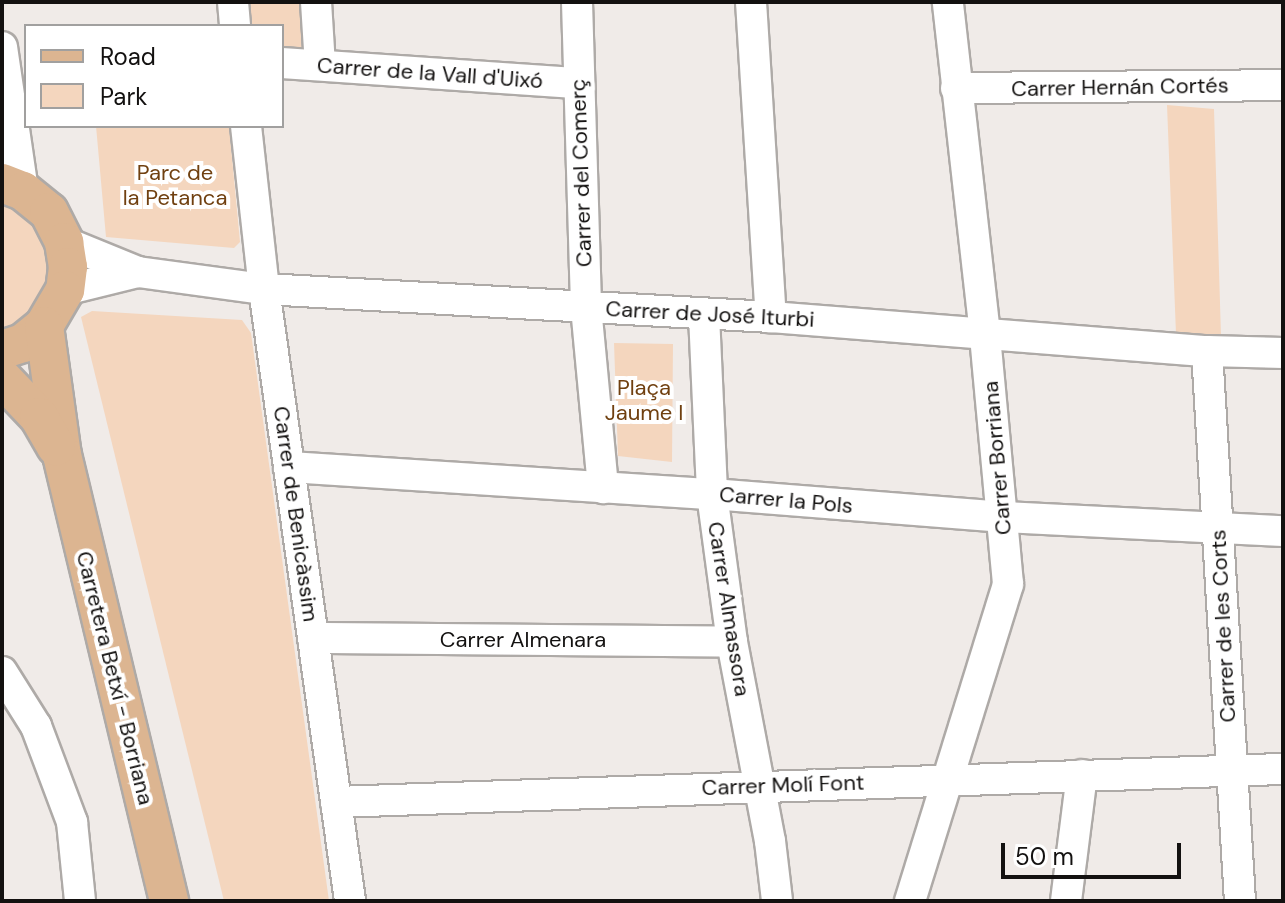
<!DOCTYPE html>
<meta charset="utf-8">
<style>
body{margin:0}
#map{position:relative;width:1285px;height:903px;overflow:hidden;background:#f0ebe8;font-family:"DM Sans",sans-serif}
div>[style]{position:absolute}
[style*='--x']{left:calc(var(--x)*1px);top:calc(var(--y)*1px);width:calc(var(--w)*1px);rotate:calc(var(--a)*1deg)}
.green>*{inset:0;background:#f4d6be}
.roads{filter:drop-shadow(2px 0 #aeaaa7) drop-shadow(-2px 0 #aeaaa7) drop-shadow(0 2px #aeaaa7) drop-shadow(0 -2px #aeaaa7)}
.minor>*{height:30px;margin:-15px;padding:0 15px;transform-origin:15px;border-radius:15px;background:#fff}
.major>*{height:38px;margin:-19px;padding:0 19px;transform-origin:19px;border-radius:19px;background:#dcb591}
span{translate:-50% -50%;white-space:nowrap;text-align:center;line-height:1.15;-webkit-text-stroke:8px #fff;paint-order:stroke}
.street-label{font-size:22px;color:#131110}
.park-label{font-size:22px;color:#704010}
.frame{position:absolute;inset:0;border:4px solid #131110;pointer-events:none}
.legend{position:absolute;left:24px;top:24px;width:260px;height:104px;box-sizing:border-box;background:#fff;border:2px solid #a1a09f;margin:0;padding:10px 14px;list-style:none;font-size:24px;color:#131110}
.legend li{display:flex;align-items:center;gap:16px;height:40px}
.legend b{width:40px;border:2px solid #a1a09f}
.scale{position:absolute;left:1001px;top:843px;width:180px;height:36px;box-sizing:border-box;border:4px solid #131110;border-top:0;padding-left:10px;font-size:24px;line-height:28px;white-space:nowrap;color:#131110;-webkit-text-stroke:6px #fff;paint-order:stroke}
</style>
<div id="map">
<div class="green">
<i style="clip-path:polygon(241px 2px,305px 2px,308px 52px,282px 51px,282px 26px,242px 26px)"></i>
<i style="clip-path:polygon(1167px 105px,1214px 109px,1221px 335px,1176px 334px)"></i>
<i style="clip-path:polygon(96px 126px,229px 126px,240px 242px,234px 248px,106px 237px)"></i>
<i style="clip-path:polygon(2px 197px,27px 210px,51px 242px,47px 301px,2px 338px)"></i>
<i style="clip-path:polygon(92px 311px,242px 320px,251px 333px,329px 901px,224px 901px,81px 317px)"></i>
<i style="clip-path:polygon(614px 343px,673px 344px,672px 462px,618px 456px)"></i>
</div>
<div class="roads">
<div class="minor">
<i style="--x:233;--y:2;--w:24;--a:85"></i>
<i style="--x:316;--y:2;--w:63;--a:86.4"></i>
<i style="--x:577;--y:2;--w:305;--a:88.3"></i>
<i style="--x:586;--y:307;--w:182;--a:84.6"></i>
<i style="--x:751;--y:2;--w:316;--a:86.4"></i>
<i style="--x:2;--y:47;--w:146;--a:81.7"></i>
<i style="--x:282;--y:63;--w:297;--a:3.9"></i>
<i style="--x:956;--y:88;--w:327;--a:-0.5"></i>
<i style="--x:246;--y:126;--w:164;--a:83.7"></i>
<i style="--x:264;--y:289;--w:618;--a:82"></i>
<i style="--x:64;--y:242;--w:80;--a:22.1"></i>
<i style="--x:138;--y:272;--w:127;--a:7.7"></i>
<i style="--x:264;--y:289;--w:508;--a:3.16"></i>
<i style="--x:771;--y:317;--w:437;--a:4.5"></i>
<i style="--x:1207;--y:351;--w:76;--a:1.5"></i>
<i style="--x:65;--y:290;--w:75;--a:-13.9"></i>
<i style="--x:704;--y:315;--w:179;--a:87.4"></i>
<i style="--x:712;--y:494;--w:149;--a:82.3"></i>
<i style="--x:732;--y:642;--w:203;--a:79.2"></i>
<i style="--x:770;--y:841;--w:60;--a:83.3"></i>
<i style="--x:1207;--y:351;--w:551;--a:86.57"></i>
<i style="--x:289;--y:467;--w:424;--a:3.7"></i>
<i style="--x:712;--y:494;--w:293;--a:4.5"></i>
<i style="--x:1004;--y:517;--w:279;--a:2.9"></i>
<i style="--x:313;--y:638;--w:419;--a:0.5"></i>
<i style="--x:2;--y:672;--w:64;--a:57.8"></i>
<i style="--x:36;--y:726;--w:103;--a:69.4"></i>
<i style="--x:72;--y:822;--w:79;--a:84.2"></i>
<i style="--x:336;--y:802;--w:948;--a:-2"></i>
<i style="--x:910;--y:901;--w:332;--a:-72.8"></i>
<i style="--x:1008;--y:584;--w:251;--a:-95.3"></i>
<i style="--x:985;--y:334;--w:334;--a:-96.4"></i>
<i style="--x:1066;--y:901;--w:127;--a:-82.8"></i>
</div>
<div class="major">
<i style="--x:2;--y:183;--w:22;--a:21"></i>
<i style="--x:23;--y:191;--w:33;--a:39"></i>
<i style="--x:49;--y:212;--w:34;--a:63"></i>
<i style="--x:64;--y:242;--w:25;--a:81"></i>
<i style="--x:68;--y:267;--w:23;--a:97"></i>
<i style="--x:65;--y:290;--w:42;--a:120.3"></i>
<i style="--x:44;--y:326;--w:27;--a:141"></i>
<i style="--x:23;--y:343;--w:22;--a:162"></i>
<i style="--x:44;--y:326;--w:130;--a:82.1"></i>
<i style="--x:62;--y:455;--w:459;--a:76.5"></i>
<i style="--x:2;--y:378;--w:54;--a:46.5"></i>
<i style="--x:39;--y:417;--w:34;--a:60"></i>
</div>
</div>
<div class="street-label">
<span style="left:430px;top:73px;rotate:4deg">Carrer de la Vall d'Uixó</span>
<span style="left:1120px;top:87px;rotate:-1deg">Carrer Hernán Cortés</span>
<span style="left:581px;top:173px;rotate:-92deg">Carrer del Comerç</span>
<span style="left:710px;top:314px;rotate:3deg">Carrer de José Iturbi</span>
<span style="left:997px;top:458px;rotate:-95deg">Carrer Borriana</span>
<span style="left:786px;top:500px;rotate:5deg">Carrer la Pols</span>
<span style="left:296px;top:514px;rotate:82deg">Carrer de Benicàssim</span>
<span style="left:729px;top:609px;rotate:81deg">Carrer Almassora</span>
<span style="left:1223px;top:626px;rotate:-93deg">Carrer de les Corts</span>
<span style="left:523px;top:640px">Carrer Almenara</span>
<span style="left:115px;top:678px;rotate:76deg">Carretera Betxí - Borriana</span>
<span style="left:783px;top:785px;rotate:-2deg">Carrer Molí Font</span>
</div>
<div class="park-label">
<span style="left:175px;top:185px">Parc de<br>la Petanca</span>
<span style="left:644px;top:400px">Plaça<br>Jaume I</span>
</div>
<div class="frame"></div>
<ul class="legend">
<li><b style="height:10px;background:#dcb591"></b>Road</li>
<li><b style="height:22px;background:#f4d6be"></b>Park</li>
</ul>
<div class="scale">50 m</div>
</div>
